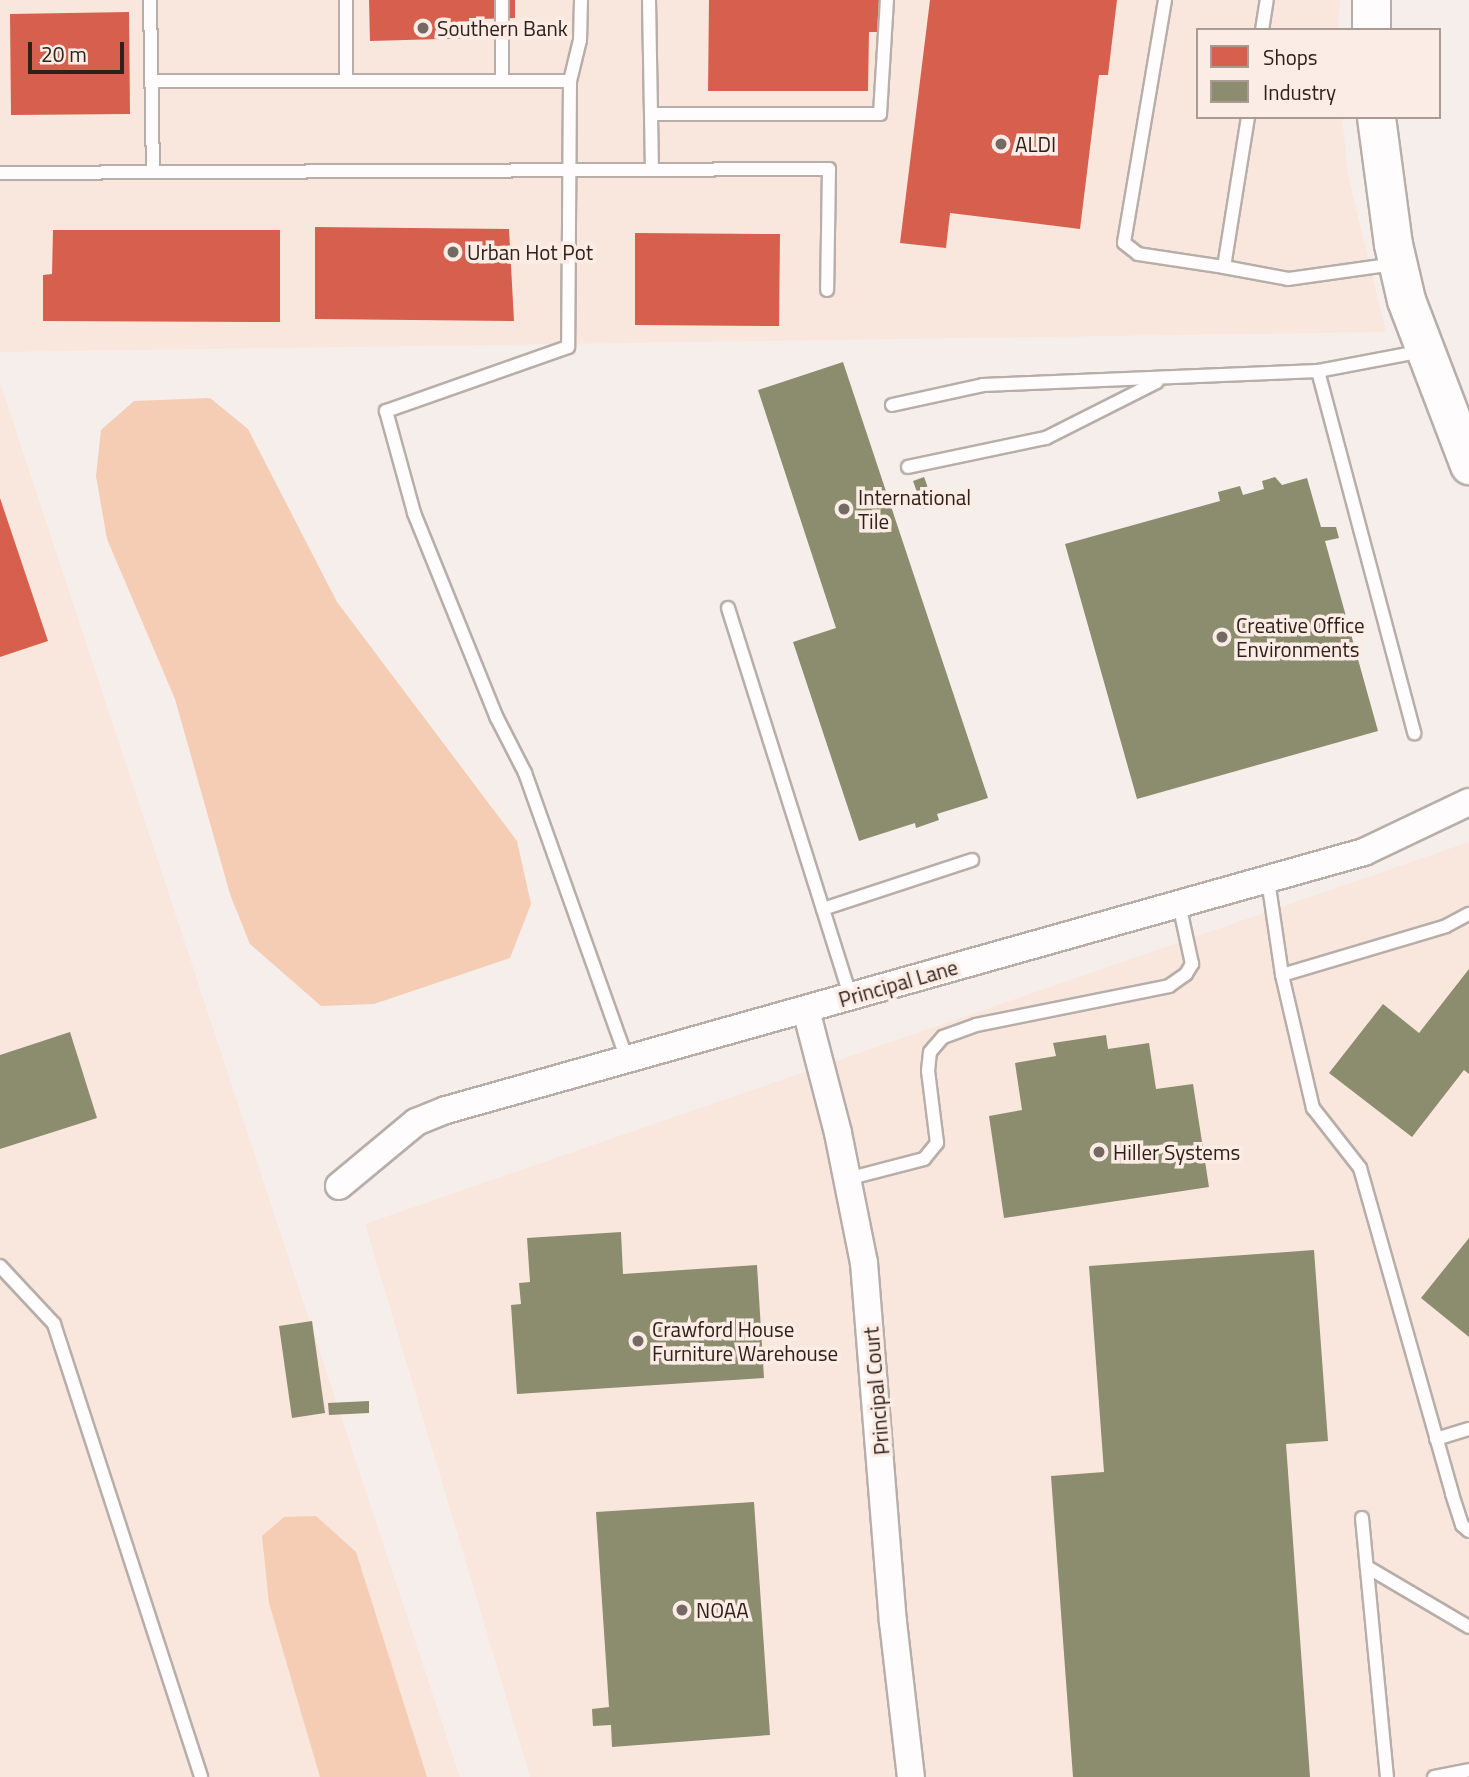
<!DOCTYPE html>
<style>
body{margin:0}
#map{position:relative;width:1469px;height:1777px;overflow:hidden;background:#f6eeea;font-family:"Titillium Web",sans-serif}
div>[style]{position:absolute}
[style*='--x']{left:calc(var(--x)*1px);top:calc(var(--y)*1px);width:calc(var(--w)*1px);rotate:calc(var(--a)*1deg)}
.built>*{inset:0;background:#f9e7dd}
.water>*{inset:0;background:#f5ccb4}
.shops>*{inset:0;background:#d6604d}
.industry>*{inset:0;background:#8c8c6e}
.roads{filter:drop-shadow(2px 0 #b7aea9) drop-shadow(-2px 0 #b7aea9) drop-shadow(0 2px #b7aea9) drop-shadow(0 -2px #b7aea9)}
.lane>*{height:12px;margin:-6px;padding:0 6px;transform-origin:6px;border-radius:6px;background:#fefcfc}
.street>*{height:26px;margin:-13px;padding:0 13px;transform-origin:13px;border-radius:13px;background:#fefcfc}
.secondary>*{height:37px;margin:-18.5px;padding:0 18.5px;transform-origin:18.5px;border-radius:18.5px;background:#fefcfc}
.dots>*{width:19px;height:19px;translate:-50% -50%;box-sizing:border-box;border:4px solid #fbede5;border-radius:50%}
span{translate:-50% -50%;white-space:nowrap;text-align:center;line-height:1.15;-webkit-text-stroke:7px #fbede5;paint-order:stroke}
.poi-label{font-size:21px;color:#2e211a}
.left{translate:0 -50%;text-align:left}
.street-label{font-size:21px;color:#2e211a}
.legend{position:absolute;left:1196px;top:28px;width:245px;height:91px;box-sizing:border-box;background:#fbede5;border:2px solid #a99b94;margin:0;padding:9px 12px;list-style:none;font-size:21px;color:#2e211a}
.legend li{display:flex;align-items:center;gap:14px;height:35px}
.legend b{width:35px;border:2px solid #a99b94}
.scale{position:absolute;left:28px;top:42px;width:96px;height:32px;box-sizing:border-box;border:4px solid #2e211a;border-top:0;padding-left:9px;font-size:21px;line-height:24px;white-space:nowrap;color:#2e211a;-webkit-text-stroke:5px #fbede5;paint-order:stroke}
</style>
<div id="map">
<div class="built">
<i style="clip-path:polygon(0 0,1340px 0,1338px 30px,1198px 30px,1198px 117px,1342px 117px,1348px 175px,1386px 332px,0 352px)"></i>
<i style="clip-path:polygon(0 382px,460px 1777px,0 1777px)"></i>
<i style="clip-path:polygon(1469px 842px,1469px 1777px,530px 1777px,365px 1224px)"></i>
</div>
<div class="water">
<i style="clip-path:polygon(210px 398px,248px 429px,337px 602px,517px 841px,531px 904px,510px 958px,374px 1004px,321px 1006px,250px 944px,230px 894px,175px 699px,107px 539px,96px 476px,101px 430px,134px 401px)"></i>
<i style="clip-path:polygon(316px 1516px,356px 1552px,427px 1777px,320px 1777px,269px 1603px,262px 1536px,284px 1517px)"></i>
</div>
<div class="shops">
<i style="clip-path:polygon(369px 0,515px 0,515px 18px,475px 19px,476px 38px,370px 41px)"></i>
<i style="clip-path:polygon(709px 0,879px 0,879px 32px,869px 32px,868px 91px,708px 91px)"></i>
<i style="clip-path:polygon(930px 0,1117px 0,1108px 75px,1099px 75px,1080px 229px,950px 213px,946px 248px,900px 243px)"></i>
<i style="clip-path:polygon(129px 12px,130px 114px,11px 115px,10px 14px)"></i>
<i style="clip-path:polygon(315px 227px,509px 229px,514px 321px,315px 319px)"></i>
<i style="clip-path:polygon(53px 230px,280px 230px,280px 322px,43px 321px,43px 275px,52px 274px)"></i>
<i style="clip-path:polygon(635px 233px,780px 234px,779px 326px,635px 325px)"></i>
<i style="clip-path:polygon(0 498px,48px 641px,0 657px)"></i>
</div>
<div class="industry">
<i style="clip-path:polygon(843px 362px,988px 798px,937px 814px,939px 820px,916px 828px,915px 823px,859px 841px,793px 642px,836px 628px,758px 390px)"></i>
<i style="clip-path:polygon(924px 477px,934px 504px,923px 509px,913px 481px)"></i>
<i style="clip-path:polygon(1275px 477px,1282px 485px,1307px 478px,1321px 527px,1336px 527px,1339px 538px,1325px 541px,1378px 731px,1137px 799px,1065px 544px,1220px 501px,1218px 492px,1240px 486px,1243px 495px,1264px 489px,1262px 481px)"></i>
<i style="clip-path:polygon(1469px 969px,1469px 1074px,1464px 1070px,1412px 1137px,1329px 1073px,1383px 1004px,1419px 1033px)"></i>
<i style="clip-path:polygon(70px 1032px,97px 1118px,0 1149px,0 1055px)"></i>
<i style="clip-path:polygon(1106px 1035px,1108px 1049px,1149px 1043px,1156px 1089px,1193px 1084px,1209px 1187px,1004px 1218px,989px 1116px,1022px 1110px,1015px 1063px,1056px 1056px,1053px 1043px)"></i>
<i style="clip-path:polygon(621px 1232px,623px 1274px,757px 1265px,764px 1378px,517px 1394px,511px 1305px,521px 1304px,519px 1283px,530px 1282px,527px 1238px)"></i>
<i style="clip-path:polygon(1469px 1238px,1469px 1337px,1421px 1298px)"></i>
<i style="clip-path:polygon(1314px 1250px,1328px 1441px,1286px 1444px,1310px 1777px,1073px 1777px,1051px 1476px,1104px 1472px,1089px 1266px)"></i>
<i style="clip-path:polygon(312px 1321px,325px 1413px,292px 1418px,279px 1326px)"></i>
<i style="clip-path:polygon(369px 1401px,369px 1413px,329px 1415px,328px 1403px)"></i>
<i style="clip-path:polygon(754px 1502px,770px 1735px,612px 1747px,611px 1725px,593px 1726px,592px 1709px,609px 1707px,596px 1512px)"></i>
</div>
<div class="roads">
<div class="lane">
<i style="--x:150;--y:0;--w:171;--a:89"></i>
<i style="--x:346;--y:0;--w:81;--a:90"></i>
<i style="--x:581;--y:0;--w:40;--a:91.4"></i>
<i style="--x:580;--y:40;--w:42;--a:103.7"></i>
<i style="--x:570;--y:81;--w:266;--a:90.4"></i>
<i style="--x:568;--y:347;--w:193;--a:160.6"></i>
<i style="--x:386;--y:411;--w:106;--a:74.6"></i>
<i style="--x:414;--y:513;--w:221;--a:68"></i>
<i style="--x:497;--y:718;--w:62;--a:63"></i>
<i style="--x:525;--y:773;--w:305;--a:70.4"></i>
<i style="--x:649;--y:0;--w:170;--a:89"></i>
<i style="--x:1165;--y:0;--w:246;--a:99.6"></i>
<i style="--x:1124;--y:243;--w:18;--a:38"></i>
<i style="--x:1138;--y:254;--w:87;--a:8.6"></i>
<i style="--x:1262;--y:30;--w:30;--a:-81"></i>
<i style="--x:152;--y:81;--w:418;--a:0"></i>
<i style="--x:502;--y:81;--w:81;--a:-90"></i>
<i style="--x:651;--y:114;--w:229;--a:0"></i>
<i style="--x:880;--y:114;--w:114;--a:-86.5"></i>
<i style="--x:1248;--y:117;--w:152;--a:99.1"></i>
<i style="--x:1224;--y:267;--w:65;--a:10.6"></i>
<i style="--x:1288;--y:279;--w:108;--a:-8"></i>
<i style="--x:0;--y:173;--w:829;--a:-0.28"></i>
<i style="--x:829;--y:169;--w:121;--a:90.9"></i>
<i style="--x:1318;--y:371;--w:375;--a:75.1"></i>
<i style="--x:892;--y:405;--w:93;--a:-12.4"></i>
<i style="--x:983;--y:385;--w:335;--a:-2.4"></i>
<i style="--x:1318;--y:371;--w:107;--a:-10.8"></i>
<i style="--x:908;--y:467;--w:141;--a:-11.9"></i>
<i style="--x:1046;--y:438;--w:124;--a:-26.8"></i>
<i style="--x:728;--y:608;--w:407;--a:72.5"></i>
<i style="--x:1268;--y:880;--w:96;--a:81.6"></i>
<i style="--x:1282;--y:975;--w:137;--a:76.9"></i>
<i style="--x:1313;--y:1108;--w:76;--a:51.9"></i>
<i style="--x:1360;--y:1168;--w:339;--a:74.2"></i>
<i style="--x:1452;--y:1494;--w:33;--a:72"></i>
<i style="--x:1462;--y:1525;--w:9;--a:41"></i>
<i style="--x:823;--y:909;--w:157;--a:-18.2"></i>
<i style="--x:1282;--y:975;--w:171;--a:-16.6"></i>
<i style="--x:1446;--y:926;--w:26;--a:-28"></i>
<i style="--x:847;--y:1179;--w:80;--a:-14.6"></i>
<i style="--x:924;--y:1159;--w:21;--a:-51"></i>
<i style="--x:937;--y:1143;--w:73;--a:-97.1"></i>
<i style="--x:928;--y:1071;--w:19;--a:-84"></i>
<i style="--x:930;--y:1052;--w:20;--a:-49"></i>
<i style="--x:943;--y:1037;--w:35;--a:-20"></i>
<i style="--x:976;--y:1025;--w:197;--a:-11.4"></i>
<i style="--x:1169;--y:986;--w:21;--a:-35"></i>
<i style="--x:1186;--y:974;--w:12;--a:-59"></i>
<i style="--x:1192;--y:964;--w:61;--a:-102.2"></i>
<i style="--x:0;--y:1266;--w:79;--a:47"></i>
<i style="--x:54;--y:1324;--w:476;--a:72"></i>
<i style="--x:1436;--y:1439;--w:34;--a:-17"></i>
<i style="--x:1362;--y:1518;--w:260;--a:84.5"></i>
<i style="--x:1367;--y:1567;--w:118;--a:30.5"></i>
<i style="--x:1434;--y:1777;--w:36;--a:-11"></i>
</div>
<div class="street">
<i style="--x:806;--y:1010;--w:127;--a:75.4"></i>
<i style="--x:838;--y:1133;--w:133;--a:78.7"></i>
<i style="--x:864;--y:1263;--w:360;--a:85.4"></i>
<i style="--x:893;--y:1622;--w:156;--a:83.4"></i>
<i style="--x:339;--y:1186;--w:100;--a:-39.7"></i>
<i style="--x:416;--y:1122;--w:32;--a:-22"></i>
<i style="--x:446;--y:1110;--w:954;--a:-15.7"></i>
<i style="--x:1364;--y:852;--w:116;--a:-25.5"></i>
</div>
<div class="secondary">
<i style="--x:1371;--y:30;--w:30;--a:-90"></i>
<i style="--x:1376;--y:117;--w:128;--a:82.4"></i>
<i style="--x:1393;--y:244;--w:57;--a:76.9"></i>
<i style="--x:1406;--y:300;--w:177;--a:69.1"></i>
</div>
</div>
<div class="dots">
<i style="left:423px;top:28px;background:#746963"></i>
<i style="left:1001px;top:144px;background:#746963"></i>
<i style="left:453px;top:252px;background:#746963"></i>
<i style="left:844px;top:509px;background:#746963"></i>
<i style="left:1222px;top:637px;background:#746963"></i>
<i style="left:1099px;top:1152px;background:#746963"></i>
<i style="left:638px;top:1341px;background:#746963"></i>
<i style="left:682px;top:1610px;background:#746963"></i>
</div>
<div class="poi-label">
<span class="left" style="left:437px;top:28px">Southern Bank</span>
<span class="left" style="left:1015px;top:144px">ALDI</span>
<span class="left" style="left:467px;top:252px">Urban Hot Pot</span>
<span class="left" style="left:858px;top:509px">International<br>Tile</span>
<span class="left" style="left:1236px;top:637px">Creative Office<br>Environments</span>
<span class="left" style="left:1113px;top:1152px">Hiller Systems</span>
<span class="left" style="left:652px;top:1341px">Crawford House<br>Furniture Warehouse</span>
<span class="left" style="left:696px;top:1610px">NOAA</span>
</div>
<div class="street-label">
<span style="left:898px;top:983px;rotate:-16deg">Principal Lane</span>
<span style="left:876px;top:1391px;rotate:-95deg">Principal Court</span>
</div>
<ul class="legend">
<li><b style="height:19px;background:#d6604d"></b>Shops</li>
<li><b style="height:19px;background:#8c8c6e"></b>Industry</li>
</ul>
<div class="scale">20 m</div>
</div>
